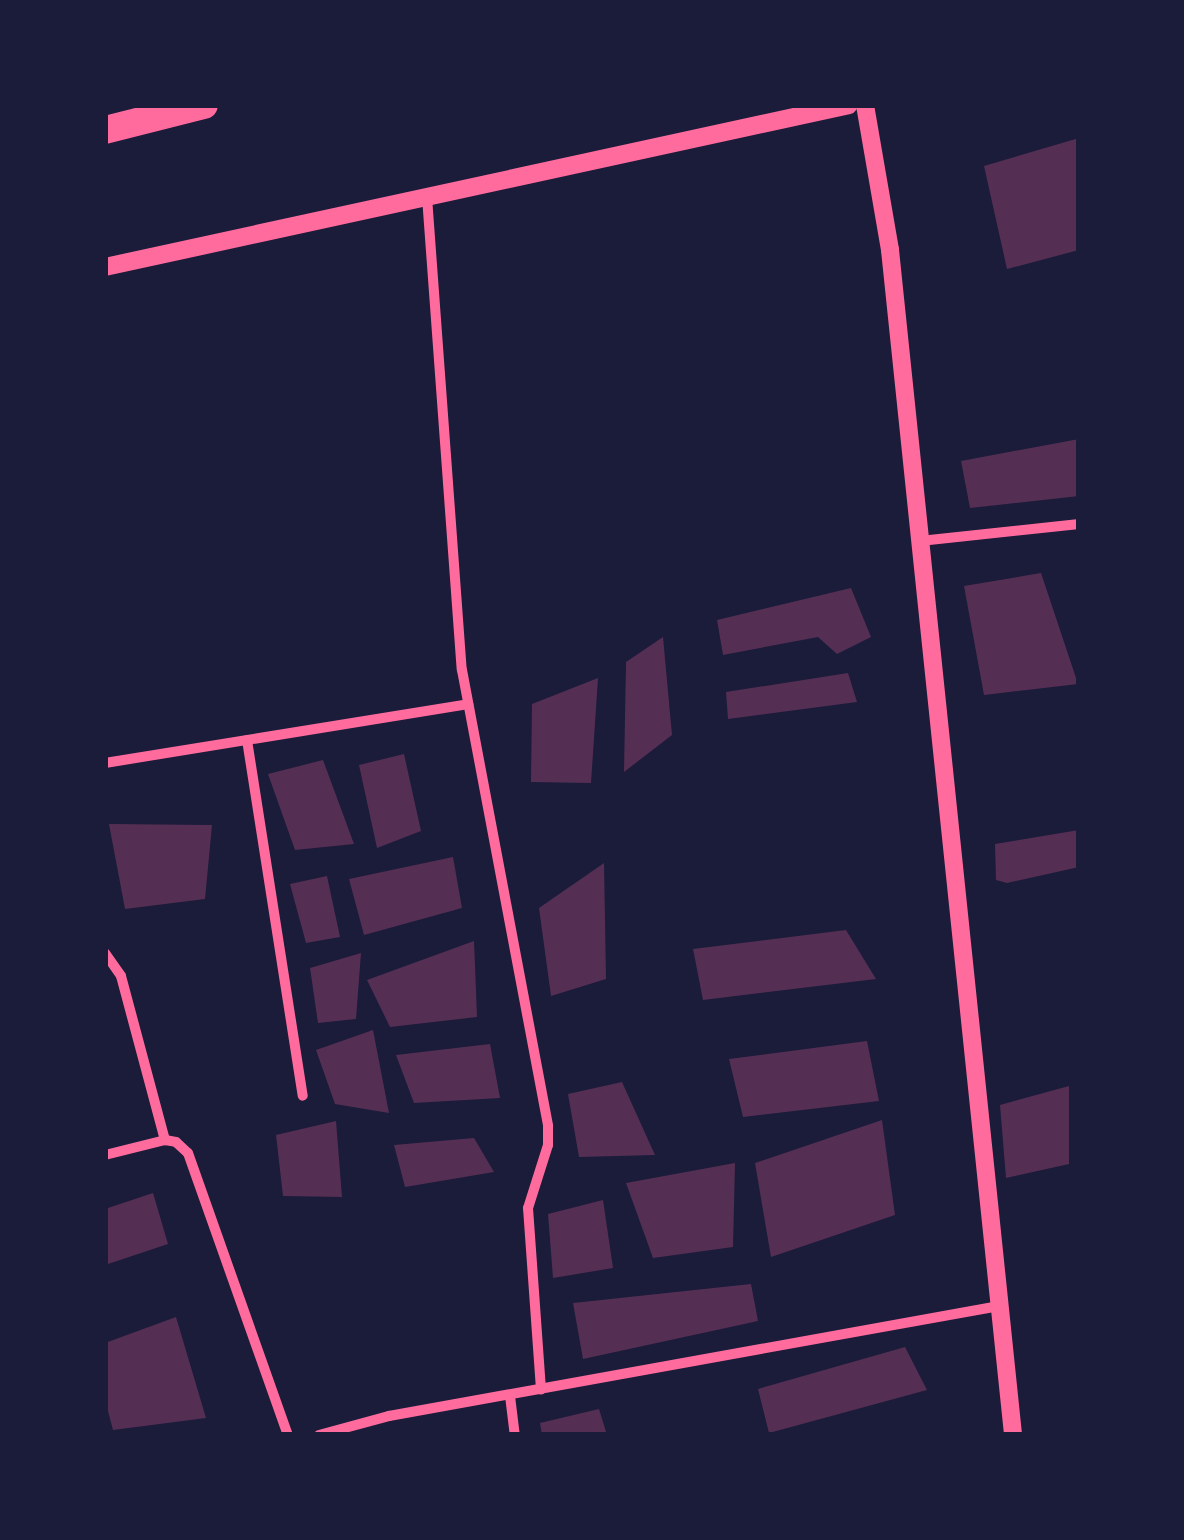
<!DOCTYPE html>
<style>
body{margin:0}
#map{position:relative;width:1184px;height:1540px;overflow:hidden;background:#1b1b3a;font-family:Mulish,sans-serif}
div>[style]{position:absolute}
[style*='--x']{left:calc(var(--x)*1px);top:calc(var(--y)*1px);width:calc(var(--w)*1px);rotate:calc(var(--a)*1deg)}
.building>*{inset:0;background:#542f53}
.minor>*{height:10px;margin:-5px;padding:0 5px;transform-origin:5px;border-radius:5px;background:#ff6b9d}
.tertiary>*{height:18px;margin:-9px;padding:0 9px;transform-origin:9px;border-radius:9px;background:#ff6b9d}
.trunk>*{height:28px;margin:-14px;padding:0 14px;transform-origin:14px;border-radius:14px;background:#ff6b9d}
span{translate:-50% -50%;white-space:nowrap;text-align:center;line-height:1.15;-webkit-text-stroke:8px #1b1b3a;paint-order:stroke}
.frame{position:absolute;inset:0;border:108px solid #1b1b3a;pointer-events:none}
</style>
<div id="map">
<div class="building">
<i style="clip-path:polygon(1079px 138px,1079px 250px,1007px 269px,984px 166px)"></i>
<i style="clip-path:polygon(1079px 439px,1079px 496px,970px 508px,961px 461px)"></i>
<i style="clip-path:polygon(1041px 573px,1078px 684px,984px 695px,964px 586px)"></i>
<i style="clip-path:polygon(851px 588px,871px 637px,837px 654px,818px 637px,723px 655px,717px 620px)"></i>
<i style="clip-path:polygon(663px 637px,672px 735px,624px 772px,626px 662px)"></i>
<i style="clip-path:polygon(848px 673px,857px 702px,728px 719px,726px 692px)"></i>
<i style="clip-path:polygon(598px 678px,591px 783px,531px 782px,532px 704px)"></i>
<i style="clip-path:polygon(404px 754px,421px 831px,377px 848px,359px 765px)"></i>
<i style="clip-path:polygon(323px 760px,354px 844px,295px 850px,268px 774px)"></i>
<i style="clip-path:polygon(109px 824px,212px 825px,205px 899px,125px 909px)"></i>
<i style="clip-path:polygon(1079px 830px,1079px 867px,1007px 883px,996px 880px,995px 844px)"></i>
<i style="clip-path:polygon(453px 857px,462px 908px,364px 935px,349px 879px)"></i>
<i style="clip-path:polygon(604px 863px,606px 979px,551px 996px,539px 908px)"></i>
<i style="clip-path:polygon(327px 876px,340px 937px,306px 943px,290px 884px)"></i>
<i style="clip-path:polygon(846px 930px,876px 979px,703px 1000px,693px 949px)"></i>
<i style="clip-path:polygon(474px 941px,477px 1017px,390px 1027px,367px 980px)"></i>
<i style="clip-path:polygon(361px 953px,356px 1019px,318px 1023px,310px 968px)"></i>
<i style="clip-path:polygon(373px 1030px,389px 1113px,335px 1104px,316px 1050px)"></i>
<i style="clip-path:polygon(867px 1041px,879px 1101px,743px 1117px,729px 1059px)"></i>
<i style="clip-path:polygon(490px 1044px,500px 1098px,414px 1103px,396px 1055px)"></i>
<i style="clip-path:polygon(622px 1082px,655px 1155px,579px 1157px,568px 1094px)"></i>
<i style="clip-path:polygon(1069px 1086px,1069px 1164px,1006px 1178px,1000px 1105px)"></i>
<i style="clip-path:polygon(882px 1120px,895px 1215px,771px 1257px,755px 1163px)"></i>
<i style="clip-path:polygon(336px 1121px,342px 1197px,283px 1196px,276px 1135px)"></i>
<i style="clip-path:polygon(474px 1138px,494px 1172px,405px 1187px,394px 1145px)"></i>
<i style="clip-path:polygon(735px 1163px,733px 1247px,653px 1258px,626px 1183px)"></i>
<i style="clip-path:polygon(153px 1193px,168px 1244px,105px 1265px,105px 1209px)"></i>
<i style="clip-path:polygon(603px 1200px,613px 1268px,553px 1278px,548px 1214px)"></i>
<i style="clip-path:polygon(751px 1284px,758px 1321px,583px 1359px,573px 1303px)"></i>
<i style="clip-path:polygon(176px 1317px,206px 1418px,113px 1430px,105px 1400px,105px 1343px)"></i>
<i style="clip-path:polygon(905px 1347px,927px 1390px,769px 1433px,758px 1389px)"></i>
<i style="clip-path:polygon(599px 1409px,607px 1435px,542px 1435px,540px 1423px)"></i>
</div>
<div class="minor">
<i style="--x:427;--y:197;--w:474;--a:85.8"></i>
<i style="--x:462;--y:670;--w:464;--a:79.3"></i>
<i style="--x:548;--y:1126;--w:19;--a:90"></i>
<i style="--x:548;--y:1145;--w:66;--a:107.6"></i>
<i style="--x:528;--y:1208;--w:182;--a:85.9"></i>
<i style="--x:920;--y:541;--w:160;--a:-6.1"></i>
<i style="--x:247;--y:740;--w:360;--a:81.1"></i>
<i style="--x:105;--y:763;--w:368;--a:-9.2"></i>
<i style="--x:105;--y:953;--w:28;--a:55"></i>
<i style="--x:121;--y:976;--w:170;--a:75"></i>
<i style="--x:105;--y:1155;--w:62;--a:-14"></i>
<i style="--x:165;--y:1140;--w:11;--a:10"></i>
<i style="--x:176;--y:1142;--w:16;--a:43"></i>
<i style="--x:188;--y:1153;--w:299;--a:70.5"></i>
<i style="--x:510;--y:1396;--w:39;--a:83"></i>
<i style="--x:319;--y:1435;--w:73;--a:-15.2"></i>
<i style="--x:389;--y:1416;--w:620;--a:-10.22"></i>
</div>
<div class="tertiary">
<i style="--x:865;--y:105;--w:147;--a:80.2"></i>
<i style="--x:890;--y:250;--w:1191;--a:84.07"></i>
<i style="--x:105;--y:267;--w:761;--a:-12.28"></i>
</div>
<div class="trunk">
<i style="--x:105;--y:130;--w:102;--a:-14.2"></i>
</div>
<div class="frame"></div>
</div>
